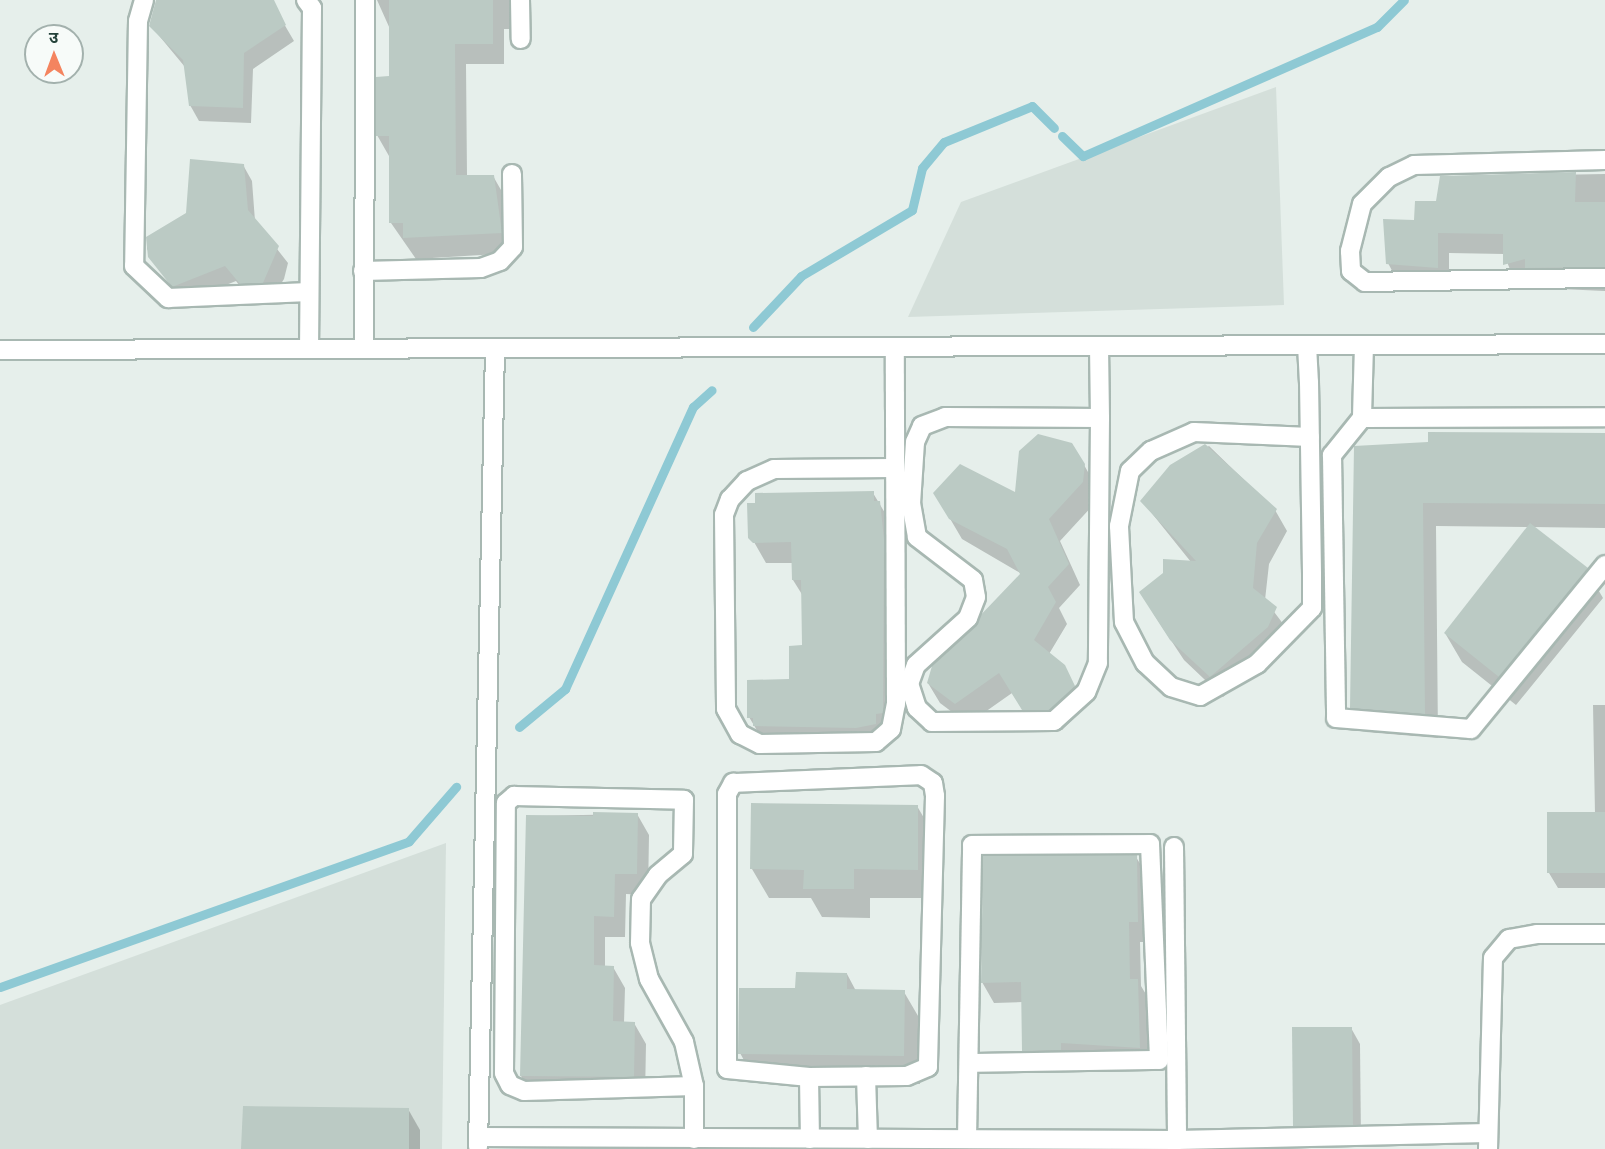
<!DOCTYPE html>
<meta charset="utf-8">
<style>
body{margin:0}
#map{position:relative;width:1605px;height:1149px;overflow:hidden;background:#e6efeb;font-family:Signika,"Noto Sans Devanagari",sans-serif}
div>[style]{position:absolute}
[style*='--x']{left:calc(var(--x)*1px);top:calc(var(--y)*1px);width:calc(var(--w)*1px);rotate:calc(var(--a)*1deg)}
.built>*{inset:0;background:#d4dfda}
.shadow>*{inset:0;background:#0003}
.stream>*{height:9px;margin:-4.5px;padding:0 4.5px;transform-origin:4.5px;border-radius:4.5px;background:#8ec9d4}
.building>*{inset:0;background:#bbcac4}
.roads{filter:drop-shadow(2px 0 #a8b8b2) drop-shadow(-2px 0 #a8b8b2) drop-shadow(0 2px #a8b8b2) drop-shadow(0 -2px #a8b8b2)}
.minor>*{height:18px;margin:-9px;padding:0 9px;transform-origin:9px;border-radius:9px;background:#fff}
span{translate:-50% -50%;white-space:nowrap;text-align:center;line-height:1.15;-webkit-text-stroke:5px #f7fbf9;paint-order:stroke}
.north{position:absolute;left:24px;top:24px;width:60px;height:60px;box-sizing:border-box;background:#f7fbf9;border:2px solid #a3b1ad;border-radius:50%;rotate:359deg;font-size:16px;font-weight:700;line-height:24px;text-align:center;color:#24423a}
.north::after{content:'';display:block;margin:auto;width:21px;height:27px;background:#f4845f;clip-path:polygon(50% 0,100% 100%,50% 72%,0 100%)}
</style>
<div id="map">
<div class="built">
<i style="clip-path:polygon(1276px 87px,1284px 305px,908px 317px,961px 202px)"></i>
<i style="clip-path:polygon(446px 843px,442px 1149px,0 1149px,0 1005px)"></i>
</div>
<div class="shadow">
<i style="clip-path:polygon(158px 0,270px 0,294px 41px,253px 69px,251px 123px,199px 121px,190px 105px,185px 67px,151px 26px)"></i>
<i style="clip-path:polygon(377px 0,515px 0,520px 29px,504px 29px,504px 64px,466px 64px,467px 176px,493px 176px,505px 197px,513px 253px,416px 259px,391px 223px,389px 156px,377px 135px,391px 78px,390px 29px)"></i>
<i style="clip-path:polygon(243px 165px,252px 181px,255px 221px,288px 263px,284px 279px,272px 298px,250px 299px,236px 281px,183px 302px,147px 249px,147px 238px,187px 214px)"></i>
<i style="clip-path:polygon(1605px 174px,1605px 291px,1538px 288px,1534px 280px,1516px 285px,1504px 254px,1449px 253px,1449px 288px,1399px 284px,1388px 263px,1416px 221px,1437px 203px,1441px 177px)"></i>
<i style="clip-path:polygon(1605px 434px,1605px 528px,1532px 527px,1586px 569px,1603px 598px,1516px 705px,1462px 662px,1445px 633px,1529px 527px,1436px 526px,1438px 738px,1366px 732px,1352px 707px,1356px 447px)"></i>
<i style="clip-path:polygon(1072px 444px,1096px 486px,1095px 503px,1060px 541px,1080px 585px,1059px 608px,1067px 624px,1049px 654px,1064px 666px,1085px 707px,1062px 730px,1036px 730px,1012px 693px,968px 724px,940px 703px,928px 683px,1022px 574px,962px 539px,935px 493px,1016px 494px)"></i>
<i style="clip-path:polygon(1209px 446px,1275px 510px,1287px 531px,1269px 564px,1265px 600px,1287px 629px,1279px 648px,1223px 697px,1184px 660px,1153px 613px,1191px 562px,1142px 501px,1171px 467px)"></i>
<i style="clip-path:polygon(873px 493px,891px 523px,896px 724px,888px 744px,767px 747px,749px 717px,791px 681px,804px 647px,803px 596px,793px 580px,793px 563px,766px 563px,754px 542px)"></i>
<i style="clip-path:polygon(1593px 705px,1605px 705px,1605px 888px,1558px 888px,1549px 873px,1595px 814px)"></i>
<i style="clip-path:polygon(917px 806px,934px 835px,934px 898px,870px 898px,870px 918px,822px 917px,811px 898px,769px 898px,752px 869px)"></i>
<i style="clip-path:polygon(637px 814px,649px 835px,648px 895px,626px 894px,625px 937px,605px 937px,605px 967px,613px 967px,625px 988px,624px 1023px,634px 1023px,646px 1044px,645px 1097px,533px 1097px,521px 1076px,527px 816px)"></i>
<i style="clip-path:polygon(1136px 857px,1148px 877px,1149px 942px,1140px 942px,1141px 986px,1150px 1001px,1151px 1068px,1072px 1063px,1072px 1071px,1035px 1071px,1023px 1051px,1023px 1002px,994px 1003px,982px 982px)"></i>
<i style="clip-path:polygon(847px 974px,856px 991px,904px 992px,921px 1021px,920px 1084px,756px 1082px,740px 1053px,797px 990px)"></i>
<i style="clip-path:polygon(1351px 1028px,1360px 1044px,1361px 1140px,1303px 1141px,1294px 1126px)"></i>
<i style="clip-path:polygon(408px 1109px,420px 1130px,420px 1149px,242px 1149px)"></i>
</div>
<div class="stream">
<i style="--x:1062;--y:136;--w:29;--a:44"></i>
<i style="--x:1083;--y:156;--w:321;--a:-23.7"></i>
<i style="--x:1377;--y:27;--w:38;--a:-45"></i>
<i style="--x:753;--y:327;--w:70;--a:-46.7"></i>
<i style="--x:801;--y:276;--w:129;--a:-30.7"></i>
<i style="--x:912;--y:210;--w:43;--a:-76.6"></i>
<i style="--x:922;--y:168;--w:34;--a:-50"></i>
<i style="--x:944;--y:142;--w:95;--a:-22.2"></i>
<i style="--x:1032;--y:106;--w:31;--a:45"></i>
<i style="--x:519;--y:727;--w:60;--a:-39.6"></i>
<i style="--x:565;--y:689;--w:310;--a:-65.6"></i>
<i style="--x:693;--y:407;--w:25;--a:-42"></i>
<i style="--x:0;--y:987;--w:434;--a:-19.6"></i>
<i style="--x:409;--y:841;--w:72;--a:-49"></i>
</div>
<div class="building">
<i style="clip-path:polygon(156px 0,274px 0,286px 25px,244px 53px,243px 108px,189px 106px,183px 60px,149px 26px)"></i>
<i style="clip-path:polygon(389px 0,493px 0,493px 44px,455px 44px,456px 175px,494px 175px,502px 233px,403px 238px,403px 223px,389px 223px,389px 136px,376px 136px,376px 77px,389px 76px)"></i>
<i style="clip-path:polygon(190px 159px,244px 164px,248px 210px,279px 246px,263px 283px,240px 284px,225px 266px,172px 287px,148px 257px,146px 237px,186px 213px)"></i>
<i style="clip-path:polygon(1576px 172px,1575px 202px,1605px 202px,1605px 267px,1525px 268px,1525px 259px,1503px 265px,1503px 234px,1438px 233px,1438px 268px,1386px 264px,1383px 219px,1414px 220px,1415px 201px,1436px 201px,1440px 176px)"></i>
<i style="clip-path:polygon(1428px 432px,1605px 433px,1605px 504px,1423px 503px,1425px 714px,1350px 708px,1354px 446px,1428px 442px)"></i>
<i style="clip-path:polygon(1038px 434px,1072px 443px,1085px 464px,1083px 482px,1049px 519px,1069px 564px,1048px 587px,1056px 602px,1034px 640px,1065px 665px,1075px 686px,1050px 710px,1022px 710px,999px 673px,955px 704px,927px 683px,932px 666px,1020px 574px,1007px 549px,949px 519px,933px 493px,960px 464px,1015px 492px,1019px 451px)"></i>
<i style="clip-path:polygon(1205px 444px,1277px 509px,1257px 543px,1253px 588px,1277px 607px,1268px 627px,1210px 677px,1170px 640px,1139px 592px,1163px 573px,1163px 559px,1196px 561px,1140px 501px,1170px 465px)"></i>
<i style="clip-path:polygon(874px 491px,874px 501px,880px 501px,884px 539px,883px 713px,876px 714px,876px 724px,856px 728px,753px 726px,753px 718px,747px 718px,747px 680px,789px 679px,789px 646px,802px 645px,801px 580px,792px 580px,791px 542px,753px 543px,748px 538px,747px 503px,755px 503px,755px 493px)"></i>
<i style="clip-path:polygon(1530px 523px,1588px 568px,1499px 677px,1444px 633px)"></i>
<i style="clip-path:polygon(751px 803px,918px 805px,918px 870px,854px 869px,854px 889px,803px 889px,804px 870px,750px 869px)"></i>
<i style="clip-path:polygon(593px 812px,638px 813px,637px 874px,615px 874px,614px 917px,594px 916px,594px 965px,614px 966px,613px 1021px,635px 1022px,634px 1077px,520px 1076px,526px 815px,593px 816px)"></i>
<i style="clip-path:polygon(1547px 812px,1605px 812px,1605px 873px,1547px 873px)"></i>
<i style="clip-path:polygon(1137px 855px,1138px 922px,1129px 922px,1130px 979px,1138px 979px,1140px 1048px,1061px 1043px,1061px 1050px,1022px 1051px,1021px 982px,981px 983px,983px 856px)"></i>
<i style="clip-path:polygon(796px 972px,847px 973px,847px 989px,905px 990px,904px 1056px,738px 1054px,739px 988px,795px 988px)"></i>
<i style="clip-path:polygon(1292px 1027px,1352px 1027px,1353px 1125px,1293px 1126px)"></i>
<i style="clip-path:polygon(243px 1106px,409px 1108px,409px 1149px,241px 1149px)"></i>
</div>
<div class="roads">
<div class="minor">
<i style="--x:144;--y:0;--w:22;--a:106"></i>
<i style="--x:138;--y:21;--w:245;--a:90.9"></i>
<i style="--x:134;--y:266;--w:47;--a:43.3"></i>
<i style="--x:168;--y:298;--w:141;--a:-2.4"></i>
<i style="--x:306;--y:0;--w:10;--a:53"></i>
<i style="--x:312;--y:8;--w:341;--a:90.5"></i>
<i style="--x:520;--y:0;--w:39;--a:89"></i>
<i style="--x:1605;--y:160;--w:191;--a:178.5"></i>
<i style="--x:1414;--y:165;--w:28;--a:154"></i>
<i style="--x:1389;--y:177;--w:38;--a:135"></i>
<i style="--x:1362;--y:204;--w:49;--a:104.3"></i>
<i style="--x:1350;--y:251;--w:20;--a:87"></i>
<i style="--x:1351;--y:271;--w:18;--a:38"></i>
<i style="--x:1365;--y:282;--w:240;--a:-1"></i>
<i style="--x:363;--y:271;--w:118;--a:-1.5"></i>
<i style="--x:481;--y:268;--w:20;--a:-20"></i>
<i style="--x:500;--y:261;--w:19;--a:-47"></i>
<i style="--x:513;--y:247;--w:73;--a:-90.8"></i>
<i style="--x:1307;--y:345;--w:37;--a:87"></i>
<i style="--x:1309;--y:382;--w:193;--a:89.1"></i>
<i style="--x:1312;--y:575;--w:33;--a:90"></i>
<i style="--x:1312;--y:608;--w:78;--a:134.5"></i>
<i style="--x:1257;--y:664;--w:65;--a:150.7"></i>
<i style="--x:1200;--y:696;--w:30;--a:-163"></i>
<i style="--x:1171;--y:687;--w:35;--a:-137"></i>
<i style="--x:1145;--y:663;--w:46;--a:-117.1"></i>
<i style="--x:1124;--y:622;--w:96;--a:-93"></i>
<i style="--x:1119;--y:526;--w:56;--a:-78.7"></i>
<i style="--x:1130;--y:471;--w:29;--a:-44"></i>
<i style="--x:1151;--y:451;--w:47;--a:-23.8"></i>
<i style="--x:1194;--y:432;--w:116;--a:2.5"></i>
<i style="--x:1364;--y:345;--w:73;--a:91.6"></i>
<i style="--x:1362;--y:418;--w:48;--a:129"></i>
<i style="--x:1332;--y:455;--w:263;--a:89.1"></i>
<i style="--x:1336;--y:718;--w:135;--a:4.7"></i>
<i style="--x:1471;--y:729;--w:212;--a:-50.7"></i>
<i style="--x:1099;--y:346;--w:72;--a:89.2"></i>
<i style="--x:1100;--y:418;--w:245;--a:90.5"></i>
<i style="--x:1098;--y:663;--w:31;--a:112"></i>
<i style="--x:1086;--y:692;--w:43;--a:137.8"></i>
<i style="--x:1054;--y:721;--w:122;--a:179.5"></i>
<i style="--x:932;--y:722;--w:21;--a:-137"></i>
<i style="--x:917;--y:708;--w:25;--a:-108"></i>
<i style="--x:909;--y:684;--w:20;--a:-70"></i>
<i style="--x:916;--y:665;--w:70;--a:-42.1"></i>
<i style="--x:968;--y:618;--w:22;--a:-69"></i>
<i style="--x:976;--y:597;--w:17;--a:-100"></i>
<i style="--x:973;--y:580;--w:71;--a:-142.5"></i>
<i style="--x:917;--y:537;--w:34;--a:-100"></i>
<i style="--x:911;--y:504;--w:62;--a:-86.3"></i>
<i style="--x:915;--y:442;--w:17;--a:-66"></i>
<i style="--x:922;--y:426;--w:25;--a:-21"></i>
<i style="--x:945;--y:417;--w:155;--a:0.4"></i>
<i style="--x:364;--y:349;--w:349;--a:-89.8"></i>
<i style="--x:0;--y:350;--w:1605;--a:-0.21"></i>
<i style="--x:1362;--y:418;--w:243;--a:-0.2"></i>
<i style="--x:893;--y:468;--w:119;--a:179.5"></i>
<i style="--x:774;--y:469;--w:30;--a:156"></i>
<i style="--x:747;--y:481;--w:25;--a:133"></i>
<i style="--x:730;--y:499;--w:17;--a:111"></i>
<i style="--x:724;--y:515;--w:194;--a:89.4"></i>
<i style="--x:726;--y:709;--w:29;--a:61"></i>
<i style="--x:740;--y:734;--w:22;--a:27"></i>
<i style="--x:760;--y:744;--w:116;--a:-1"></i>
<i style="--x:876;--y:742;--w:20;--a:-41"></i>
<i style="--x:891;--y:729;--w:25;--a:-79"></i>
<i style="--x:896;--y:704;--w:357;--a:-90.2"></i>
<i style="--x:921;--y:775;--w:14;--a:34"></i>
<i style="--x:933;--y:783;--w:13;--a:81"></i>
<i style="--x:935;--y:796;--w:271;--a:91.5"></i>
<i style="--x:928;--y:1067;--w:23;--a:157"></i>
<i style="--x:907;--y:1076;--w:98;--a:179.4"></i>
<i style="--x:809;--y:1077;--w:82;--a:-174.4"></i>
<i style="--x:727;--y:1069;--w:275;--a:-90"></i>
<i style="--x:727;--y:794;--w:13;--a:-61"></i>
<i style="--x:733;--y:783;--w:188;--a:-2.4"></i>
<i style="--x:1174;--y:847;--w:293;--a:89.4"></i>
<i style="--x:866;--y:1076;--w:63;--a:88.2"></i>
<i style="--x:809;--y:1077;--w:62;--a:89.1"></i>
<i style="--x:694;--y:1086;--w:170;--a:178.3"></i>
<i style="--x:524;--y:1091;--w:15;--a:-157"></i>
<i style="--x:510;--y:1085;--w:13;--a:-117"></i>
<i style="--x:504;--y:1073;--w:270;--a:-89.6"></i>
<i style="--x:506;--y:803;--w:11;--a:-41"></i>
<i style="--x:514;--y:796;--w:170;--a:1.3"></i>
<i style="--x:684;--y:800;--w:54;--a:91.1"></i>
<i style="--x:683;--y:854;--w:33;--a:140"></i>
<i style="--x:658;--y:875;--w:29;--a:125"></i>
<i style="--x:641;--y:899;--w:44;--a:91.3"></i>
<i style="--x:640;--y:943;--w:37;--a:76"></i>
<i style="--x:649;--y:979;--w:72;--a:60.9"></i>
<i style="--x:684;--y:1042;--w:45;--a:77.2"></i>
<i style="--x:694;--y:1086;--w:53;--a:90"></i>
<i style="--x:478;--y:1137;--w:699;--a:0.25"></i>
<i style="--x:1177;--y:1140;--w:311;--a:-1.3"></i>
<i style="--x:967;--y:1139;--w:294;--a:-89"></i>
<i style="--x:972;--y:845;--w:178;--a:-0.3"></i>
<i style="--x:1150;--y:844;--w:216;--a:87.6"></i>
<i style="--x:1159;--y:1060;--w:190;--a:179.1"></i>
<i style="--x:478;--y:1147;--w:799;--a:-88.78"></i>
<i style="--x:1488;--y:1149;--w:191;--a:-88.5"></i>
<i style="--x:1493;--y:958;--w:25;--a:-50"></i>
<i style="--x:1509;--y:939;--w:28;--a:-10"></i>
<i style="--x:1537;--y:934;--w:68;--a:0"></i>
</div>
</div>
<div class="north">उ</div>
</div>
